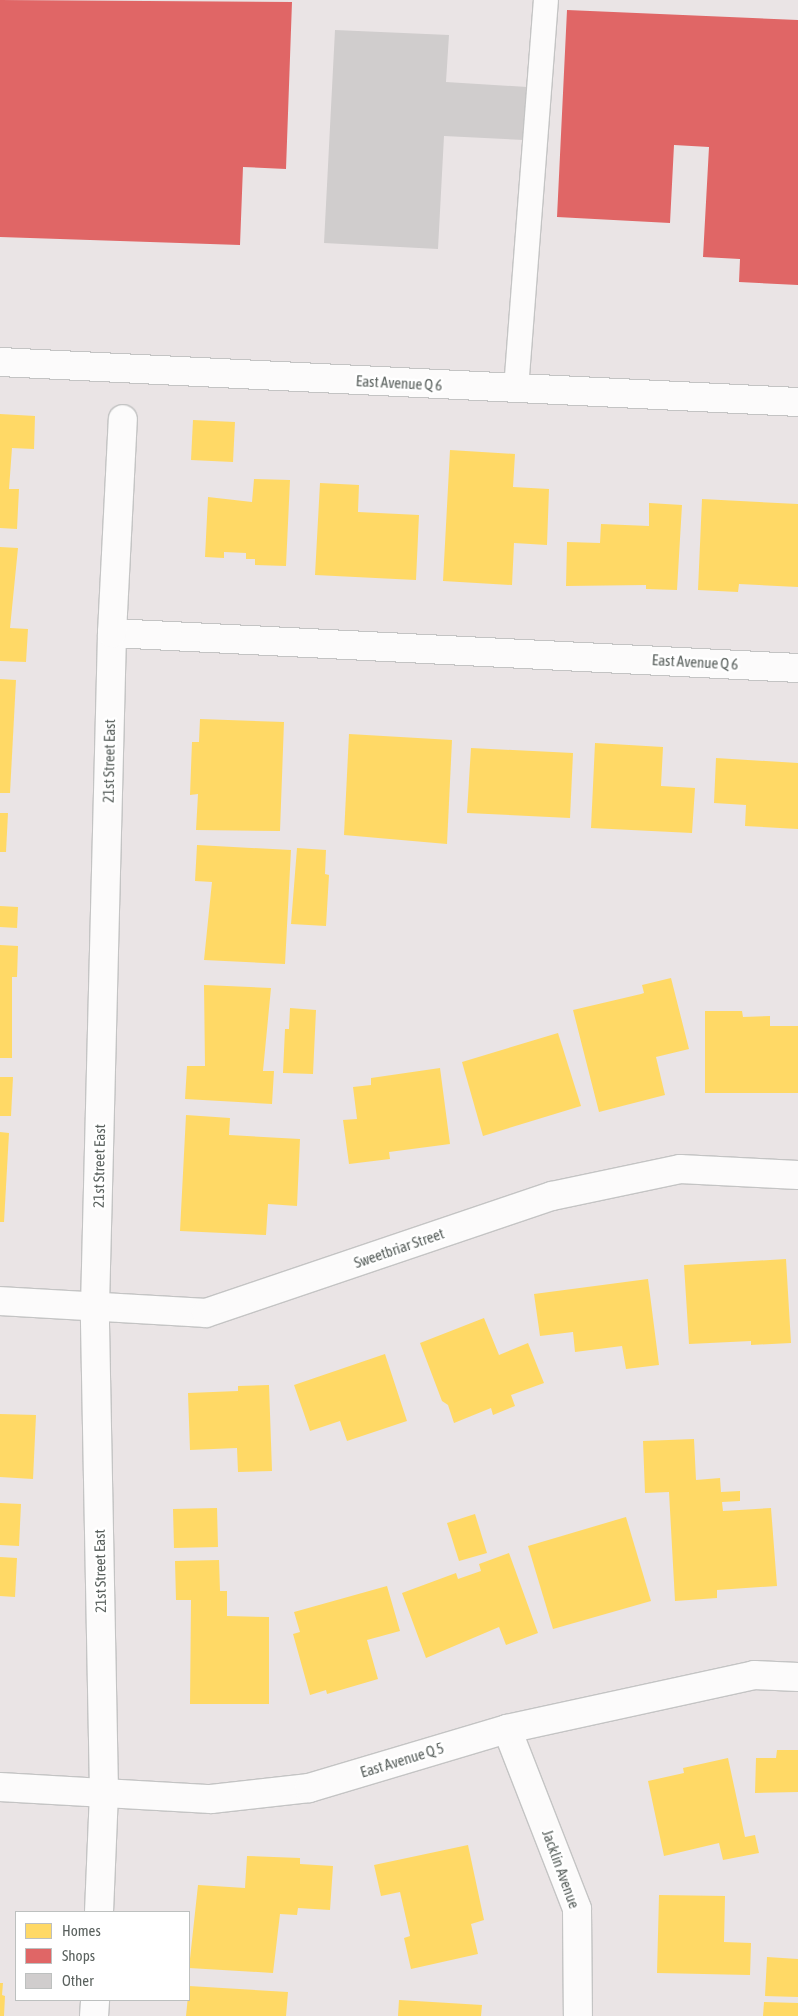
<!DOCTYPE html>
<style>
body{margin:0}
#map{position:relative;width:798px;height:2016px;overflow:hidden;background:#eae4e5;font-family:"Asap Condensed",sans-serif}
div>[style]{position:absolute}
[style*='--x']{left:calc(var(--x)*1px);top:calc(var(--y)*1px);width:calc(var(--w)*1px);rotate:calc(var(--a)*1deg)}
.homes>*{inset:0;background:#ffd966}
.shops>*{inset:0;background:#e06666}
.building>*{inset:0;background:#d0cdcd}
.roads{filter:drop-shadow(1px 0 #c4c4c4) drop-shadow(-1px 0 #c4c4c4) drop-shadow(0 1px #c4c4c4) drop-shadow(0 -1px #c4c4c4)}
.lane>*{height:24px;margin:-12px;padding:0 12px;transform-origin:12px;border-radius:12px;background:#fcfbfb}
.street>*{height:28px;margin:-14px;padding:0 14px;transform-origin:14px;border-radius:14px;background:#fcfbfb}
span{translate:-50% -50%;white-space:nowrap;text-align:center;line-height:1.15;-webkit-text-stroke:5px #fff;paint-order:stroke}
.street-label{font-size:15px;color:#5a615e}
.legend{position:absolute;left:15px;top:1911px;width:175px;height:90px;box-sizing:border-box;background:#fff;border:1px solid #bdc0bf;margin:0;padding:6px 9px;list-style:none;font-size:15px;color:#5a615e}
.legend li{display:flex;align-items:center;gap:10px;height:25px}
.legend b{width:25px;border:1px solid #bdc0bf}
</style>
<div id="map">
<div class="homes">
<i style="clip-path:polygon(0 414px,35px 416px,34px 449px,12px 448px,9px 489px,19px 489px,17px 529px,0 528px)"></i>
<i style="clip-path:polygon(193px 420px,235px 422px,233px 462px,191px 460px)"></i>
<i style="clip-path:polygon(450px 450px,515px 454px,513px 487px,549px 489px,547px 545px,514px 543px,512px 585px,443px 581px)"></i>
<i style="clip-path:polygon(254px 479px,290px 480px,286px 566px,255px 565px,255px 559px,246px 559px,246px 553px,224px 552px,224px 558px,205px 557px,208px 497px,252px 502px)"></i>
<i style="clip-path:polygon(320px 483px,359px 485px,358px 512px,419px 515px,416px 580px,315px 575px)"></i>
<i style="clip-path:polygon(702px 499px,798px 504px,798px 587px,739px 584px,738px 592px,698px 590px)"></i>
<i style="clip-path:polygon(649px 503px,682px 505px,677px 590px,646px 589px,646px 585px,566px 586px,567px 542px,600px 543px,601px 524px,649px 526px)"></i>
<i style="clip-path:polygon(0 547px,18px 548px,10px 628px,28px 629px,26px 662px,0 661px)"></i>
<i style="clip-path:polygon(0 679px,16px 680px,10px 793px,0 793px)"></i>
<i style="clip-path:polygon(200px 719px,284px 722px,280px 831px,196px 830px,198px 794px,190px 795px,192px 742px,199px 742px)"></i>
<i style="clip-path:polygon(349px 734px,452px 740px,447px 844px,344px 835px)"></i>
<i style="clip-path:polygon(595px 743px,663px 747px,661px 786px,695px 788px,692px 833px,591px 828px)"></i>
<i style="clip-path:polygon(471px 748px,573px 753px,570px 818px,467px 813px)"></i>
<i style="clip-path:polygon(716px 758px,798px 763px,798px 829px,745px 826px,746px 805px,714px 803px)"></i>
<i style="clip-path:polygon(0 813px,8px 813px,6px 852px,0 852px)"></i>
<i style="clip-path:polygon(197px 845px,291px 850px,285px 964px,204px 960px,212px 882px,195px 881px)"></i>
<i style="clip-path:polygon(297px 848px,326px 850px,325px 874px,329px 875px,326px 926px,291px 924px)"></i>
<i style="clip-path:polygon(0 906px,18px 907px,17px 928px,0 927px)"></i>
<i style="clip-path:polygon(0 945px,18px 946px,17px 977px,12px 977px,12px 1058px,0 1058px)"></i>
<i style="clip-path:polygon(671px 978px,689px 1049px,656px 1057px,665px 1095px,599px 1112px,573px 1010px,641px 994px,644px 993px,642px 985px)"></i>
<i style="clip-path:polygon(204px 985px,271px 988px,263px 1071px,274px 1071px,272px 1104px,185px 1099px,187px 1066px,205px 1066px)"></i>
<i style="clip-path:polygon(290px 1008px,316px 1010px,313px 1074px,283px 1073px,285px 1029px,289px 1029px)"></i>
<i style="clip-path:polygon(705px 1011px,742px 1011px,743px 1017px,770px 1016px,770px 1026px,798px 1026px,798px 1093px,705px 1093px)"></i>
<i style="clip-path:polygon(558px 1033px,581px 1106px,483px 1136px,462px 1062px)"></i>
<i style="clip-path:polygon(440px 1068px,450px 1144px,389px 1152px,390px 1159px,349px 1164px,343px 1120px,357px 1119px,353px 1087px,371px 1085px,371px 1078px)"></i>
<i style="clip-path:polygon(0 1077px,13px 1077px,11px 1116px,0 1116px)"></i>
<i style="clip-path:polygon(186px 1115px,230px 1118px,229px 1135px,300px 1139px,297px 1206px,268px 1204px,266px 1235px,180px 1231px)"></i>
<i style="clip-path:polygon(0 1132px,9px 1133px,4px 1222px,0 1222px)"></i>
<i style="clip-path:polygon(786px 1259px,791px 1343px,751px 1345px,751px 1341px,689px 1344px,684px 1265px)"></i>
<i style="clip-path:polygon(648px 1279px,659px 1365px,626px 1369px,622px 1346px,575px 1352px,573px 1332px,540px 1336px,534px 1294px)"></i>
<i style="clip-path:polygon(484px 1318px,499px 1355px,528px 1343px,544px 1383px,511px 1395px,515px 1406px,493px 1415px,491px 1408px,454px 1423px,448px 1405px,442px 1401px,420px 1343px)"></i>
<i style="clip-path:polygon(385px 1354px,407px 1421px,347px 1441px,340px 1421px,310px 1431px,294px 1385px)"></i>
<i style="clip-path:polygon(269px 1385px,272px 1471px,238px 1472px,237px 1448px,190px 1450px,188px 1393px,238px 1391px,238px 1386px)"></i>
<i style="clip-path:polygon(0 1414px,36px 1415px,33px 1479px,0 1477px)"></i>
<i style="clip-path:polygon(694px 1439px,696px 1480px,720px 1478px,721px 1492px,740px 1491px,740px 1501px,722px 1502px,723px 1511px,771px 1508px,777px 1586px,717px 1590px,717px 1598px,675px 1601px,669px 1492px,645px 1493px,643px 1441px)"></i>
<i style="clip-path:polygon(0 1503px,21px 1504px,19px 1546px,0 1545px)"></i>
<i style="clip-path:polygon(217px 1508px,218px 1547px,174px 1548px,173px 1509px)"></i>
<i style="clip-path:polygon(475px 1514px,487px 1553px,459px 1561px,447px 1523px)"></i>
<i style="clip-path:polygon(626px 1517px,651px 1601px,553px 1629px,528px 1546px)"></i>
<i style="clip-path:polygon(509px 1553px,538px 1633px,506px 1645px,499px 1627px,426px 1658px,402px 1593px,456px 1573px,458px 1579px,481px 1571px,479px 1564px)"></i>
<i style="clip-path:polygon(0 1557px,17px 1558px,15px 1597px,0 1596px)"></i>
<i style="clip-path:polygon(219px 1560px,220px 1591px,227px 1591px,227px 1616px,269px 1617px,269px 1704px,190px 1704px,191px 1600px,176px 1600px,175px 1561px)"></i>
<i style="clip-path:polygon(387px 1586px,400px 1631px,367px 1640px,378px 1679px,327px 1694px,326px 1690px,310px 1695px,293px 1634px,300px 1632px,294px 1612px)"></i>
<i style="clip-path:polygon(777px 1750px,798px 1750px,798px 1792px,755px 1793px,756px 1758px,776px 1758px)"></i>
<i style="clip-path:polygon(728px 1758px,745px 1837px,755px 1835px,759px 1853px,723px 1860px,719px 1843px,664px 1856px,648px 1781px,684px 1773px,683px 1768px)"></i>
<i style="clip-path:polygon(468px 1845px,484px 1920px,471px 1924px,478px 1954px,411px 1969px,404px 1938px,410px 1936px,400px 1892px,381px 1896px,374px 1865px)"></i>
<i style="clip-path:polygon(247px 1856px,300px 1858px,300px 1864px,333px 1866px,330px 1910px,298px 1908px,297px 1915px,280px 1914px,273px 1973px,189px 1968px,198px 1885px,245px 1888px)"></i>
<i style="clip-path:polygon(659px 1895px,725px 1896px,724px 1942px,751px 1943px,750px 1975px,657px 1973px)"></i>
<i style="clip-path:polygon(767px 1957px,798px 1959px,798px 1997px,765px 1996px)"></i>
<i style="clip-path:polygon(0 1983px,3px 1983px,2px 1995px,5px 1996px,4px 2016px,0 2016px)"></i>
<i style="clip-path:polygon(189px 1986px,288px 1992px,286px 2016px,186px 2016px)"></i>
<i style="clip-path:polygon(399px 2000px,482px 2005px,481px 2016px,398px 2016px)"></i>
<i style="clip-path:polygon(764px 2002px,798px 2003px,798px 2016px,763px 2016px)"></i>
</div>
<div class="shops">
<i style="clip-path:polygon(0 0,292px 2px,286px 169px,243px 167px,240px 245px,0 237px)"></i>
<i style="clip-path:polygon(567px 10px,798px 20px,798px 285px,739px 282px,740px 259px,703px 257px,709px 147px,674px 145px,670px 223px,557px 217px)"></i>
</div>
<div class="building">
<i style="clip-path:polygon(335px 30px,449px 35px,446px 82px,527px 87px,524px 140px,444px 136px,438px 249px,324px 243px)"></i>
</div>
<div class="roads">
<div class="lane">
<i style="--x:516;--y:389;--w:390;--a:-85.6"></i>
</div>
<div class="street">
<i style="--x:0;--y:362;--w:799;--a:2.87"></i>
<i style="--x:112;--y:633;--w:687;--a:2.92"></i>
<i style="--x:0;--y:1301;--w:206;--a:3.3"></i>
<i style="--x:206;--y:1313;--w:365;--a:-18.7"></i>
<i style="--x:552;--y:1196;--w:131;--a:-11.9"></i>
<i style="--x:680;--y:1169;--w:118;--a:2.9"></i>
<i style="--x:507;--y:1729;--w:193;--a:68.7"></i>
<i style="--x:577;--y:1909;--w:107;--a:89.5"></i>
<i style="--x:0;--y:1787;--w:211;--a:3.3"></i>
<i style="--x:211;--y:1799;--w:99;--a:-6.4"></i>
<i style="--x:309;--y:1788;--w:207;--a:-16.6"></i>
<i style="--x:507;--y:1729;--w:253;--a:-12.3"></i>
<i style="--x:754;--y:1675;--w:44;--a:2.6"></i>
<i style="--x:99;--y:1912;--w:120;--a:-87.6"></i>
<i style="--x:104;--y:1792;--w:486;--a:-91.1"></i>
<i style="--x:95;--y:1306;--w:673;--a:-88.55"></i>
<i style="--x:112;--y:633;--w:214;--a:-87.1"></i>
<i style="--x:94;--y:2016;--w:16;--a:-86"></i>
</div>
</div>
<div class="street-label">
<span style="left:399px;top:383px;rotate:3deg">East Avenue Q 6</span>
<span style="left:695px;top:662px;rotate:3deg">East Avenue Q 6</span>
<span style="left:109px;top:761px;rotate:-89deg">21st Street East</span>
<span style="left:99px;top:1166px;rotate:-89deg">21st Street East</span>
<span style="left:399px;top:1248px;rotate:-19deg">Sweetbriar Street</span>
<span style="left:100px;top:1571px;rotate:-91deg">21st Street East</span>
<span style="left:402px;top:1760px;rotate:-17deg">East Avenue Q 5</span>
<span style="left:561px;top:1869px;rotate:70deg">Jacklin Avenue</span>
</div>
<ul class="legend">
<li><b style="height:14px;background:#ffd966"></b>Homes</li>
<li><b style="height:14px;background:#e06666"></b>Shops</li>
<li><b style="height:14px;background:#d0cdcd"></b>Other</li>
</ul>
</div>
